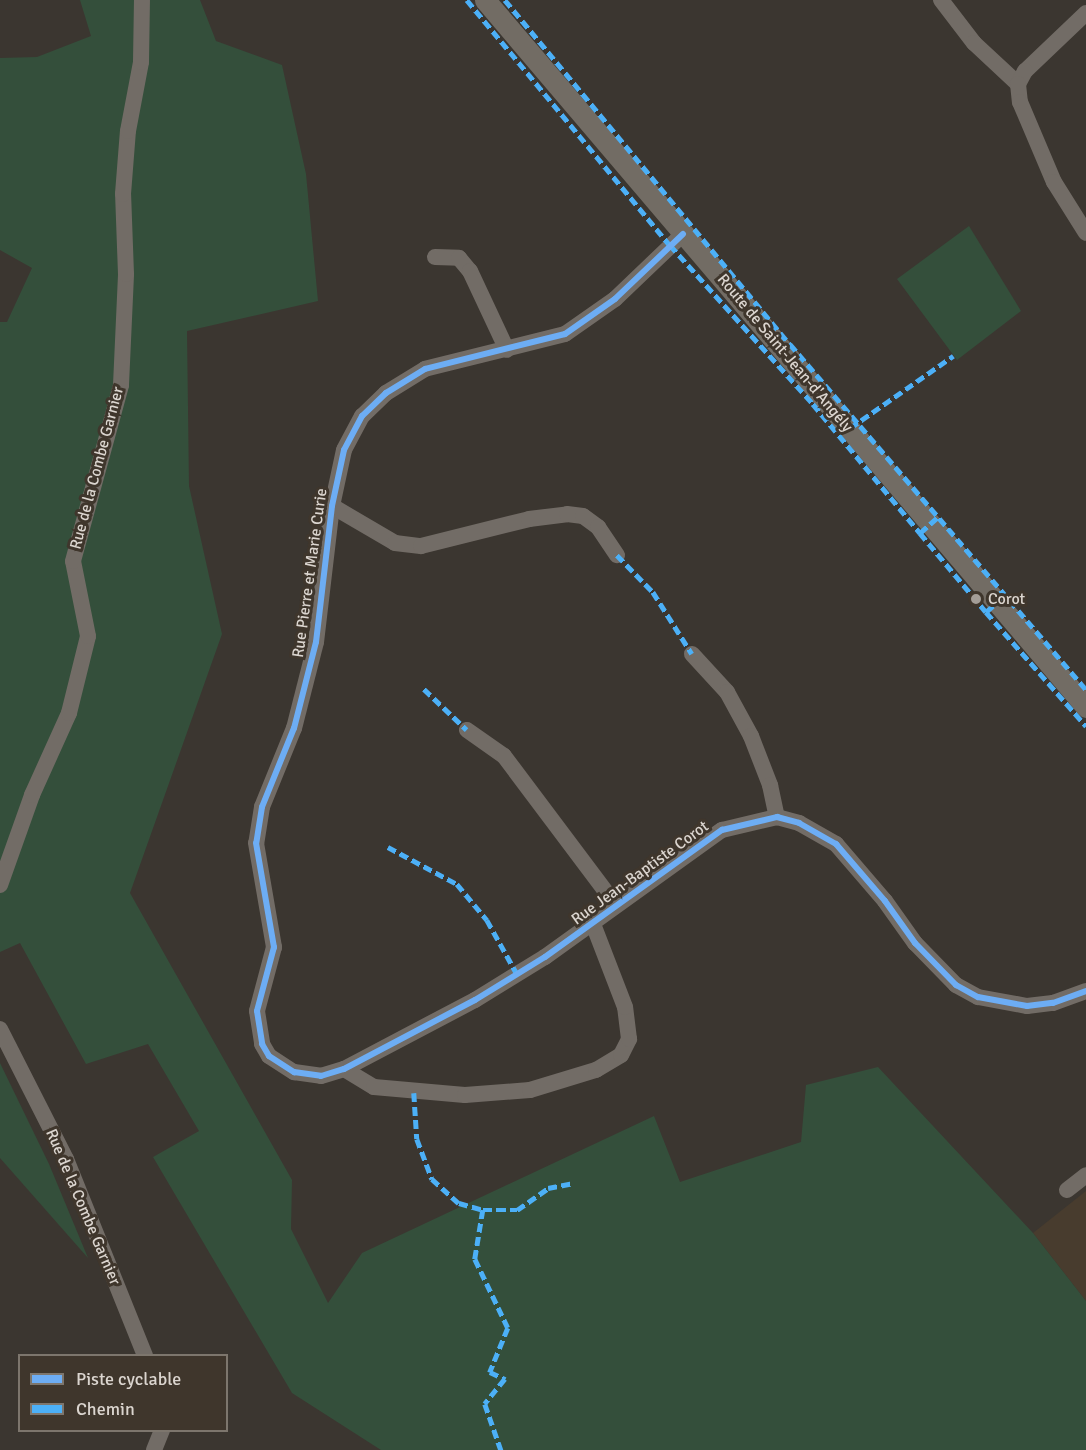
<!DOCTYPE html>
<meta charset="utf-8">
<style>
body{margin:0}
#map{position:relative;width:1086px;height:1450px;overflow:hidden;background:#3b3630;font-family:Signika,sans-serif}
div>[style]{position:absolute}
[style*='--x']{left:calc(var(--x)*1px);top:calc(var(--y)*1px);width:calc(var(--w)*1px);rotate:calc(var(--a)*1deg)}
.built>*{inset:0;background:#483c2e}
.green>*{inset:0;background:#344f3b}
.minor>*{height:16px;margin:-8px;padding:0 8px;transform-origin:8px;border-radius:8px;background:#726c66}
.major>*{height:21px;margin:-10.5px;padding:0 10.5px;transform-origin:10.5px;border-radius:10.5px;background:#726c64}
.quiet>*{height:4.5px;margin-top:-2.25px;transform-origin:0;background:repeating-linear-gradient(90deg,#4cb0f7 0 9px,transparent 0 13.5px)}
.cycleway>*{height:6px;margin:-3px;padding:0 3px;transform-origin:3px;border-radius:3px;background:#6dadf4}
.dots>*{width:16px;height:16px;translate:-50% -50%;box-sizing:border-box;border:3px solid #3f362c;border-radius:50%}
span{translate:-50% -50%;white-space:nowrap;text-align:center;line-height:1.15;-webkit-text-stroke:6px #3f362c;paint-order:stroke}
.street-label{font-size:16px;color:#dbd5cf}
.poi-label{font-size:16px;color:#dbd5cf}
.left{translate:0 -50%;text-align:left}
.legend{position:absolute;left:18px;top:1354px;width:210px;height:78px;box-sizing:border-box;background:#3f362c;border:2px solid #7d766d;margin:0;padding:8px 10px;list-style:none;font-size:18px;color:#dbd5cf}
.legend li{display:flex;align-items:center;gap:12px;height:30px}
.legend b{width:30px;border:2px solid #7d766d}
</style>
<div id="map">
<div class="built">
<i style="clip-path:polygon(1086px 1191px,1086px 1301px,1033px 1233px)"></i>
</div>
<div class="green">
<i style="clip-path:polygon(80px 0,200px 0,216px 41px,282px 65px,306px 174px,318px 301px,187px 331px,189px 486px,222px 634px,130px 893px,292px 1180px,291px 1229px,328px 1303px,362px 1253px,654px 1116px,680px 1182px,801px 1142px,806px 1085px,878px 1067px,1033px 1233px,1086px 1301px,1086px 1450px,381px 1450px,292px 1393px,153px 1157px,199px 1131px,148px 1044px,86px 1064px,20px 943px,0 952px,0 322px,7px 322px,32px 268px,0 250px,0 58px,37px 57px,91px 36px)"></i>
<i style="clip-path:polygon(969px 226px,1021px 311px,957px 360px,897px 279px)"></i>
<i style="clip-path:polygon(0 1063px,49px 1164px,88px 1258px,0 1158px)"></i>
</div>
<div class="minor">
<i style="--x:941;--y:0;--w:54;--a:52.5"></i>
<i style="--x:974;--y:43;--w:60;--a:43"></i>
<i style="--x:1086;--y:13;--w:84;--a:136.4"></i>
<i style="--x:1025;--y:71;--w:15;--a:118"></i>
<i style="--x:1018;--y:84;--w:18;--a:84"></i>
<i style="--x:1020;--y:102;--w:87;--a:67"></i>
<i style="--x:1054;--y:182;--w:60;--a:57.9"></i>
<i style="--x:683;--y:234;--w:94;--a:136.3"></i>
<i style="--x:615;--y:299;--w:61;--a:145"></i>
<i style="--x:565;--y:334;--w:144;--a:166"></i>
<i style="--x:425;--y:369;--w:46;--a:148.4"></i>
<i style="--x:386;--y:393;--w:33;--a:136"></i>
<i style="--x:362;--y:416;--w:38;--a:118"></i>
<i style="--x:344;--y:450;--w:57;--a:102.1"></i>
<i style="--x:332;--y:506;--w:137;--a:96.7"></i>
<i style="--x:316;--y:642;--w:89;--a:104.3"></i>
<i style="--x:294;--y:728;--w:85;--a:112.1"></i>
<i style="--x:262;--y:807;--w:36;--a:99"></i>
<i style="--x:256;--y:843;--w:106;--a:80.2"></i>
<i style="--x:274;--y:947;--w:66;--a:104.9"></i>
<i style="--x:257;--y:1011;--w:33;--a:81"></i>
<i style="--x:262;--y:1044;--w:14;--a:60"></i>
<i style="--x:269;--y:1056;--w:30;--a:33"></i>
<i style="--x:294;--y:1072;--w:27;--a:8"></i>
<i style="--x:321;--y:1076;--w:24;--a:-17"></i>
<i style="--x:344;--y:1069;--w:148;--a:-27.8"></i>
<i style="--x:475;--y:1000;--w:82;--a:-31.6"></i>
<i style="--x:545;--y:957;--w:218;--a:-35.7"></i>
<i style="--x:722;--y:830;--w:57;--a:-13.3"></i>
<i style="--x:777;--y:817;--w:23;--a:15"></i>
<i style="--x:799;--y:823;--w:43;--a:29.6"></i>
<i style="--x:836;--y:844;--w:75;--a:49.3"></i>
<i style="--x:885;--y:901;--w:52;--a:54.5"></i>
<i style="--x:915;--y:943;--w:59;--a:45.7"></i>
<i style="--x:956;--y:985;--w:25;--a:29"></i>
<i style="--x:978;--y:997;--w:50;--a:10.4"></i>
<i style="--x:1027;--y:1006;--w:26;--a:-7"></i>
<i style="--x:1053;--y:1003;--w:35;--a:-20"></i>
<i style="--x:435;--y:257;--w:24;--a:2"></i>
<i style="--x:459;--y:258;--w:17;--a:50"></i>
<i style="--x:470;--y:271;--w:87;--a:64.9"></i>
<i style="--x:332;--y:506;--w:73;--a:30.4"></i>
<i style="--x:395;--y:543;--w:26;--a:7"></i>
<i style="--x:421;--y:546;--w:111;--a:-14"></i>
<i style="--x:529;--y:519;--w:38;--a:-7"></i>
<i style="--x:567;--y:514;--w:16;--a:7"></i>
<i style="--x:583;--y:516;--w:19;--a:36"></i>
<i style="--x:598;--y:527;--w:34;--a:56"></i>
<i style="--x:692;--y:654;--w:52;--a:47.4"></i>
<i style="--x:727;--y:692;--w:50;--a:61.4"></i>
<i style="--x:751;--y:736;--w:53;--a:68.8"></i>
<i style="--x:770;--y:785;--w:33;--a:78"></i>
<i style="--x:467;--y:730;--w:45;--a:35.1"></i>
<i style="--x:504;--y:756;--w:185;--a:53.1"></i>
<i style="--x:0;--y:885;--w:96;--a:-70.4"></i>
<i style="--x:32;--y:795;--w:90;--a:-65.7"></i>
<i style="--x:69;--y:713;--w:79;--a:-76.1"></i>
<i style="--x:88;--y:636;--w:76;--a:-101.3"></i>
<i style="--x:73;--y:561;--w:182;--a:-74.7"></i>
<i style="--x:121;--y:385;--w:111;--a:-87.4"></i>
<i style="--x:126;--y:274;--w:80;--a:-92.1"></i>
<i style="--x:123;--y:194;--w:63;--a:-85.5"></i>
<i style="--x:128;--y:131;--w:70;--a:-79.3"></i>
<i style="--x:141;--y:62;--w:62;--a:-89.1"></i>
<i style="--x:0;--y:1029;--w:146;--a:63.1"></i>
<i style="--x:66;--y:1159;--w:212;--a:68.1"></i>
<i style="--x:344;--y:1069;--w:35;--a:31"></i>
<i style="--x:374;--y:1087;--w:91;--a:5"></i>
<i style="--x:465;--y:1095;--w:65;--a:-4.4"></i>
<i style="--x:530;--y:1090;--w:69;--a:-16.9"></i>
<i style="--x:596;--y:1070;--w:29;--a:-31"></i>
<i style="--x:621;--y:1055;--w:18;--a:-63"></i>
<i style="--x:629;--y:1039;--w:32;--a:-97"></i>
<i style="--x:625;--y:1007;--w:89;--a:-111.1"></i>
<i style="--x:1067;--y:1190;--w:24;--a:-38"></i>
<i style="--x:154;--y:1450;--w:22;--a:-68"></i>
</div>
<div class="major">
<i style="--x:485;--y:0;--w:928;--a:49.63"></i>
</div>
<div class="quiet">
<i style="--x:467;--y:0;--w:318;--a:50.4"></i>
<i style="--x:670;--y:245;--w:214;--a:48"></i>
<i style="--x:813;--y:404;--w:168;--a:50.3"></i>
<i style="--x:920;--y:533;--w:24;--a:-42"></i>
<i style="--x:505;--y:0;--w:447;--a:50.4"></i>
<i style="--x:790;--y:344;--w:455;--a:49.4"></i>
<i style="--x:850;--y:428;--w:126;--a:-35"></i>
<i style="--x:920;--y:533;--w:103;--a:50.1"></i>
<i style="--x:986;--y:612;--w:25;--a:-42"></i>
<i style="--x:617;--y:555;--w:52;--a:45.8"></i>
<i style="--x:653;--y:592;--w:73;--a:57.8"></i>
<i style="--x:986;--y:612;--w:152;--a:48.7"></i>
<i style="--x:424;--y:689;--w:59;--a:43.6"></i>
<i style="--x:388;--y:847;--w:78;--a:28.2"></i>
<i style="--x:457;--y:884;--w:47;--a:50.2"></i>
<i style="--x:487;--y:920;--w:62;--a:60.9"></i>
<i style="--x:414;--y:1093;--w:46;--a:86.3"></i>
<i style="--x:417;--y:1139;--w:43;--a:69.4"></i>
<i style="--x:432;--y:1179;--w:36;--a:42"></i>
<i style="--x:459;--y:1203;--w:25;--a:16"></i>
<i style="--x:483;--y:1210;--w:50;--a:99.3"></i>
<i style="--x:475;--y:1259;--w:76;--a:64.4"></i>
<i style="--x:508;--y:1328;--w:48;--a:112.2"></i>
<i style="--x:490;--y:1372;--w:17;--a:25"></i>
<i style="--x:505;--y:1379;--w:32;--a:129"></i>
<i style="--x:485;--y:1404;--w:49;--a:70.8"></i>
<i style="--x:483;--y:1210;--w:34;--a:0"></i>
<i style="--x:517;--y:1210;--w:38;--a:-35"></i>
<i style="--x:548;--y:1188;--w:25;--a:-11"></i>
</div>
<div class="cycleway">
<i style="--x:683;--y:234;--w:94;--a:136.3"></i>
<i style="--x:615;--y:299;--w:61;--a:145"></i>
<i style="--x:565;--y:334;--w:144;--a:166"></i>
<i style="--x:425;--y:369;--w:46;--a:148.4"></i>
<i style="--x:386;--y:393;--w:33;--a:136"></i>
<i style="--x:362;--y:416;--w:38;--a:118"></i>
<i style="--x:344;--y:450;--w:57;--a:102.1"></i>
<i style="--x:332;--y:506;--w:137;--a:96.7"></i>
<i style="--x:316;--y:642;--w:89;--a:104.3"></i>
<i style="--x:294;--y:728;--w:85;--a:112.1"></i>
<i style="--x:262;--y:807;--w:36;--a:99"></i>
<i style="--x:256;--y:843;--w:106;--a:80.2"></i>
<i style="--x:274;--y:947;--w:66;--a:104.9"></i>
<i style="--x:257;--y:1011;--w:33;--a:81"></i>
<i style="--x:262;--y:1044;--w:14;--a:60"></i>
<i style="--x:269;--y:1056;--w:30;--a:33"></i>
<i style="--x:294;--y:1072;--w:27;--a:8"></i>
<i style="--x:321;--y:1076;--w:24;--a:-17"></i>
<i style="--x:344;--y:1069;--w:148;--a:-27.8"></i>
<i style="--x:475;--y:1000;--w:82;--a:-31.6"></i>
<i style="--x:545;--y:957;--w:218;--a:-35.7"></i>
<i style="--x:722;--y:830;--w:57;--a:-13.3"></i>
<i style="--x:777;--y:817;--w:23;--a:15"></i>
<i style="--x:799;--y:823;--w:43;--a:29.6"></i>
<i style="--x:836;--y:844;--w:75;--a:49.3"></i>
<i style="--x:885;--y:901;--w:52;--a:54.5"></i>
<i style="--x:915;--y:943;--w:59;--a:45.7"></i>
<i style="--x:956;--y:985;--w:25;--a:29"></i>
<i style="--x:978;--y:997;--w:50;--a:10.4"></i>
<i style="--x:1027;--y:1006;--w:26;--a:-7"></i>
<i style="--x:1053;--y:1003;--w:35;--a:-20"></i>
</div>
<div class="dots">
<i style="left:976px;top:599px;background:#a39d97"></i>
</div>
<div class="street-label">
<span style="left:785px;top:353px;rotate:50deg">Route de Saint-Jean-d'Angély</span>
<span style="left:97px;top:468px;rotate:-75deg">Rue de la Combe Garnier</span>
<span style="left:310px;top:573px;rotate:-82deg">Rue Pierre et Marie Curie</span>
<span style="left:640px;top:873px;rotate:-36deg">Rue Jean-Baptiste Corot</span>
<span style="left:83px;top:1207px;rotate:67deg">Rue de la Combe Garnier</span>
</div>
<div class="poi-label">
<span class="left" style="left:988px;top:599px">Corot</span>
</div>
<ul class="legend">
<li><b style="height:8px;background:#6dadf4"></b>Piste cyclable</li>
<li><b style="height:8px;background:#4cb0f7"></b>Chemin</li>
</ul>
</div>
